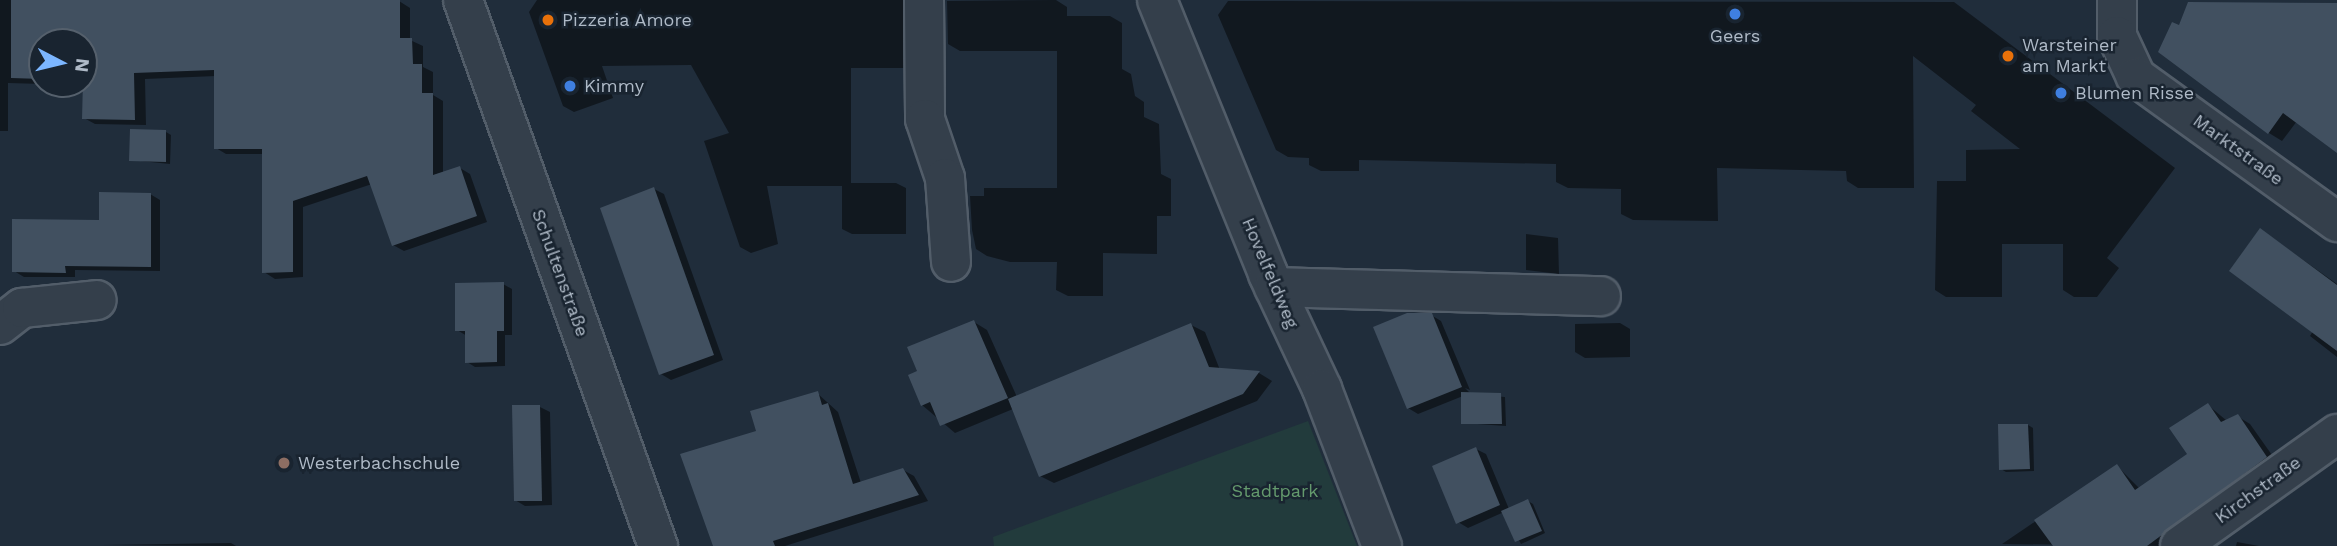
<!DOCTYPE html>
<meta charset="utf-8">
<style>
body{margin:0}
#map{position:relative;width:2337px;height:546px;overflow:hidden;background:#202d3b;font-family:"Work Sans",sans-serif}
div>[style]{position:absolute}
[style*='--x']{left:calc(var(--x)*1px);top:calc(var(--y)*1px);width:calc(var(--w)*1px);rotate:calc(var(--a)*1deg)}
.green>*{inset:0;background:#223b3c}
.shadow>*{inset:0;background:#0007}
.building>*{inset:0;background:#415060}
.roads{filter:drop-shadow(2px 0 #525d69) drop-shadow(-2px 0 #525d69) drop-shadow(0 2px #525d69) drop-shadow(0 -2px #525d69)}
.minor>*{height:38px;margin:-19px;padding:0 19px;transform-origin:19px;border-radius:19px;background:#343f4b}
.dots>*{width:19px;height:19px;translate:-50% -50%;box-sizing:border-box;border:4px solid #192430;border-radius:50%}
span{translate:-50% -50%;white-space:nowrap;text-align:center;line-height:1.15;-webkit-text-stroke:5px #192430;paint-order:stroke}
.poi-label{font-size:18px;color:#afbac7}
.left{translate:0 -50%;text-align:left}
.street-label{font-size:18px;color:#afbac7}
.park-label{font-size:18px;color:#649a6d}
.north{position:absolute;left:28px;top:28px;width:70px;height:70px;box-sizing:border-box;background:#192430;border:2px solid #55606c;border-radius:50%;rotate:97deg;font-size:19px;font-weight:700;line-height:28px;text-align:center;color:#afbac7}
.north::after{content:'';display:block;margin:auto;width:24px;height:32px;background:#7cb6ff;clip-path:polygon(50% 0,100% 100%,50% 72%,0 100%)}
</style>
<div id="map">
<div class="green">
<i style="clip-path:polygon(1308px 421px,1357px 546px,994px 546px,993px 537px)"></i>
</div>
<div class="shadow">
<i style="clip-path:polygon(0 0,399px 1px,410px 8px,410px 40px,423px 46px,423px 67px,433px 72px,433px 95px,443px 101px,443px 174px,460px 168px,470px 174px,487px 222px,404px 251px,393px 245px,372px 184px,303px 207px,303px 277px,275px 279px,264px 272px,264px 154px,226px 154px,216px 148px,216px 76px,145px 79px,146px 125px,95px 124px,84px 118px,84px 85px,62px 84px,84px 84px,84px 42px,42px 42px,42px 84px,8px 83px,8px 131px,0 131px)"></i>
<i style="clip-path:polygon(537px 0,903px 0,913px 6px,913px 68px,851px 68px,851px 183px,896px 183px,906px 188px,906px 234px,852px 234px,842px 229px,842px 186px,767px 186px,778px 244px,751px 253px,740px 247px,704px 141px,729px 133px,691px 65px,602px 66px,613px 98px,574px 112px,563px 106px,529px 12px)"></i>
<i style="clip-path:polygon(1056px 0,1067px 7px,1067px 16px,1110px 16px,1122px 23px,1122px 69px,1131px 74px,1135px 96px,1144px 102px,1144px 117px,1159px 124px,1161px 174px,1171px 179px,1171px 216px,1157px 216px,1157px 254px,1103px 253px,1103px 296px,1068px 296px,1056px 290px,1057px 262px,1010px 262px,987px 256px,976px 249px,972px 230px,970px 196px,984px 196px,984px 188px,1057px 188px,1057px 51px,960px 51px,948px 44px,947px 1px)"></i>
<i style="clip-path:polygon(1228px 1px,1954px 2px,2175px 168px,2107px 258px,2119px 268px,2097px 297px,2074px 297px,2063px 290px,2063px 244px,2002px 244px,2002px 297px,1946px 297px,1935px 290px,1937px 181px,1966px 181px,1966px 150px,2020px 149px,1971px 111px,1976px 105px,1913px 56px,1914px 188px,1858px 188px,1847px 181px,1846px 171px,1717px 168px,1718px 221px,1633px 220px,1621px 214px,1621px 189px,1568px 188px,1556px 182px,1556px 164px,1359px 160px,1359px 171px,1321px 171px,1309px 165px,1309px 158px,1288px 157px,1276px 150px,1218px 15px)"></i>
<i style="clip-path:polygon(2337px 4px,2337px 151px,2297px 121px,2282px 141px,2269px 133px,2180px 28px)"></i>
<i style="clip-path:polygon(166px 132px,171px 135px,170px 164px,131px 160px)"></i>
<i style="clip-path:polygon(654px 189px,664px 194px,723px 360px,671px 380px,661px 374px)"></i>
<i style="clip-path:polygon(150px 194px,160px 200px,160px 271px,75px 270px,75px 277px,24px 277px,14px 271px)"></i>
<i style="clip-path:polygon(2261px 230px,2337px 284px,2337px 357px,2310px 336px,2313px 331px)"></i>
<i style="clip-path:polygon(1526px 234px,1558px 238px,1559px 274px,1526px 270px)"></i>
<i style="clip-path:polygon(503px 284px,512px 289px,512px 335px,505px 335px,505px 366px,475px 367px,467px 362px,467px 336px,457px 330px)"></i>
<i style="clip-path:polygon(1431px 315px,1441px 321px,1470px 390px,1465px 388px,1471px 394px,1505px 397px,1506px 426px,1463px 423px,1463px 396px,1418px 414px,1408px 408px)"></i>
<i style="clip-path:polygon(974px 322px,987px 330px,1017px 397px,1191px 325px,1205px 332px,1220px 370px,1259px 373px,1272px 381px,1257px 401px,1054px 483px,1040px 476px,1013px 409px,955px 433px,922px 405px,919px 372px)"></i>
<i style="clip-path:polygon(1620px 323px,1630px 329px,1630px 357px,1585px 358px,1575px 352px,1575px 324px)"></i>
<i style="clip-path:polygon(817px 393px,838px 412px,861px 483px,903px 470px,914px 476px,928px 501px,785px 546px,715px 546px,759px 432px)"></i>
<i style="clip-path:polygon(2208px 405px,2227px 421px,2237px 416px,2250px 424px,2279px 465px,2165px 546px,2002px 544px,2117px 466px,2140px 489px,2189px 454px)"></i>
<i style="clip-path:polygon(540px 407px,550px 412px,552px 505px,525px 506px,515px 500px)"></i>
<i style="clip-path:polygon(2028px 425px,2033px 428px,2034px 471px,2006px 472px,2001px 469px)"></i>
<i style="clip-path:polygon(1476px 449px,1486px 454px,1509px 509px,1528px 501px,1533px 504px,1545px 533px,1521px 544px,1504px 512px,1468px 528px,1458px 522px)"></i>
<i style="clip-path:polygon(2237px 542px,2259px 546px,2236px 546px)"></i>
<i style="clip-path:polygon(231px 543px,236px 546px,103px 545px)"></i>
</div>
<div class="building">
<i style="clip-path:polygon(11px 0,400px 0,400px 38px,412px 38px,413px 64px,422px 64px,422px 93px,433px 93px,433px 175px,460px 166px,477px 216px,392px 246px,367px 176px,293px 201px,293px 272px,262px 273px,262px 149px,214px 149px,214px 70px,134px 73px,135px 120px,82px 119px,84px 42px,42px 42px,42px 79px,11px 78px)"></i>
<i style="clip-path:polygon(2188px 2px,2337px 3px,2337px 153px,2283px 113px,2268px 134px,2158px 52px,2172px 22px,2179px 25px)"></i>
<i style="clip-path:polygon(130px 129px,166px 130px,166px 162px,129px 161px)"></i>
<i style="clip-path:polygon(654px 187px,714px 355px,659px 375px,600px 208px)"></i>
<i style="clip-path:polygon(99px 192px,151px 193px,151px 267px,65px 266px,66px 273px,12px 272px,12px 219px,99px 220px)"></i>
<i style="clip-path:polygon(2260px 228px,2337px 285px,2337px 351px,2229px 271px)"></i>
<i style="clip-path:polygon(504px 282px,504px 331px,497px 331px,497px 362px,465px 363px,465px 331px,455px 331px,455px 283px)"></i>
<i style="clip-path:polygon(1407px 313px,1432px 313px,1462px 387px,1407px 409px,1373px 327px)"></i>
<i style="clip-path:polygon(974px 320px,1008px 398px,940px 426px,930px 402px,921px 406px,908px 375px,917px 371px,907px 347px)"></i>
<i style="clip-path:polygon(1191px 323px,1209px 367px,1260px 371px,1243px 394px,1039px 477px,1008px 399px)"></i>
<i style="clip-path:polygon(818px 391px,822px 405px,828px 403px,853px 484px,903px 468px,919px 495px,773px 541px,775px 546px,713px 546px,680px 454px,756px 431px,750px 411px)"></i>
<i style="clip-path:polygon(1461px 392px,1501px 393px,1502px 424px,1461px 424px)"></i>
<i style="clip-path:polygon(2208px 403px,2221px 422px,2238px 414px,2267px 457px,2147px 546px,2053px 546px,2034px 520px,2117px 464px,2135px 490px,2187px 454px,2169px 428px)"></i>
<i style="clip-path:polygon(512px 405px,540px 405px,542px 501px,514px 501px)"></i>
<i style="clip-path:polygon(1998px 424px,2028px 424px,2030px 469px,1999px 470px)"></i>
<i style="clip-path:polygon(1476px 447px,1500px 505px,1456px 524px,1432px 466px)"></i>
<i style="clip-path:polygon(1528px 499px,1542px 531px,1515px 542px,1501px 511px)"></i>
</div>
<div class="roads">
<div class="minor">
<i style="--x:463;--y:0;--w:580;--a:70.35"></i>
<i style="--x:924;--y:0;--w:119;--a:89.5"></i>
<i style="--x:925;--y:119;--w:62;--a:71.3"></i>
<i style="--x:945;--y:178;--w:84;--a:85.9"></i>
<i style="--x:1157;--y:0;--w:296;--a:67.9"></i>
<i style="--x:1268;--y:274;--w:127;--a:64.8"></i>
<i style="--x:1322;--y:389;--w:168;--a:69.1"></i>
<i style="--x:2117;--y:0;--w:36;--a:90"></i>
<i style="--x:2117;--y:36;--w:45;--a:65.1"></i>
<i style="--x:2136;--y:77;--w:248;--a:35.8"></i>
<i style="--x:1274;--y:287;--w:327;--a:1.6"></i>
<i style="--x:0;--y:325;--w:28;--a:-38"></i>
<i style="--x:22;--y:308;--w:75;--a:-6.1"></i>
<i style="--x:2180;--y:546;--w:193;--a:-35.5"></i>
</div>
</div>
<div class="dots">
<i style="left:1735px;top:14px;background:#3f7fe0"></i>
<i style="left:548px;top:20px;background:#e8710a"></i>
<i style="left:2008px;top:56px;background:#e8710a"></i>
<i style="left:570px;top:86px;background:#3f7fe0"></i>
<i style="left:2061px;top:93px;background:#3f7fe0"></i>
<i style="left:284px;top:463px;background:#8d6e63"></i>
</div>
<div class="poi-label">
<span class="left" style="left:562px;top:20px">Pizzeria Amore</span>
<span style="left:1735px;top:36px">Geers</span>
<span class="left" style="left:2022px;top:56px">Warsteiner<br>am Markt</span>
<span class="left" style="left:584px;top:86px">Kimmy</span>
<span class="left" style="left:2075px;top:93px">Blumen Risse</span>
<span class="left" style="left:298px;top:463px">Westerbachschule</span>
</div>
<div class="street-label">
<span style="left:2238px;top:150px;rotate:36deg">Marktstraße</span>
<span style="left:560px;top:273px;rotate:70deg">Schultenstraße</span>
<span style="left:1270px;top:273px;rotate:67deg">Hovelfeldweg</span>
<span style="left:2258px;top:490px;rotate:-36deg">Kirchstraße</span>
</div>
<div class="park-label">
<span style="left:1275px;top:491px">Stadtpark</span>
</div>
<div class="north">N</div>
</div>
